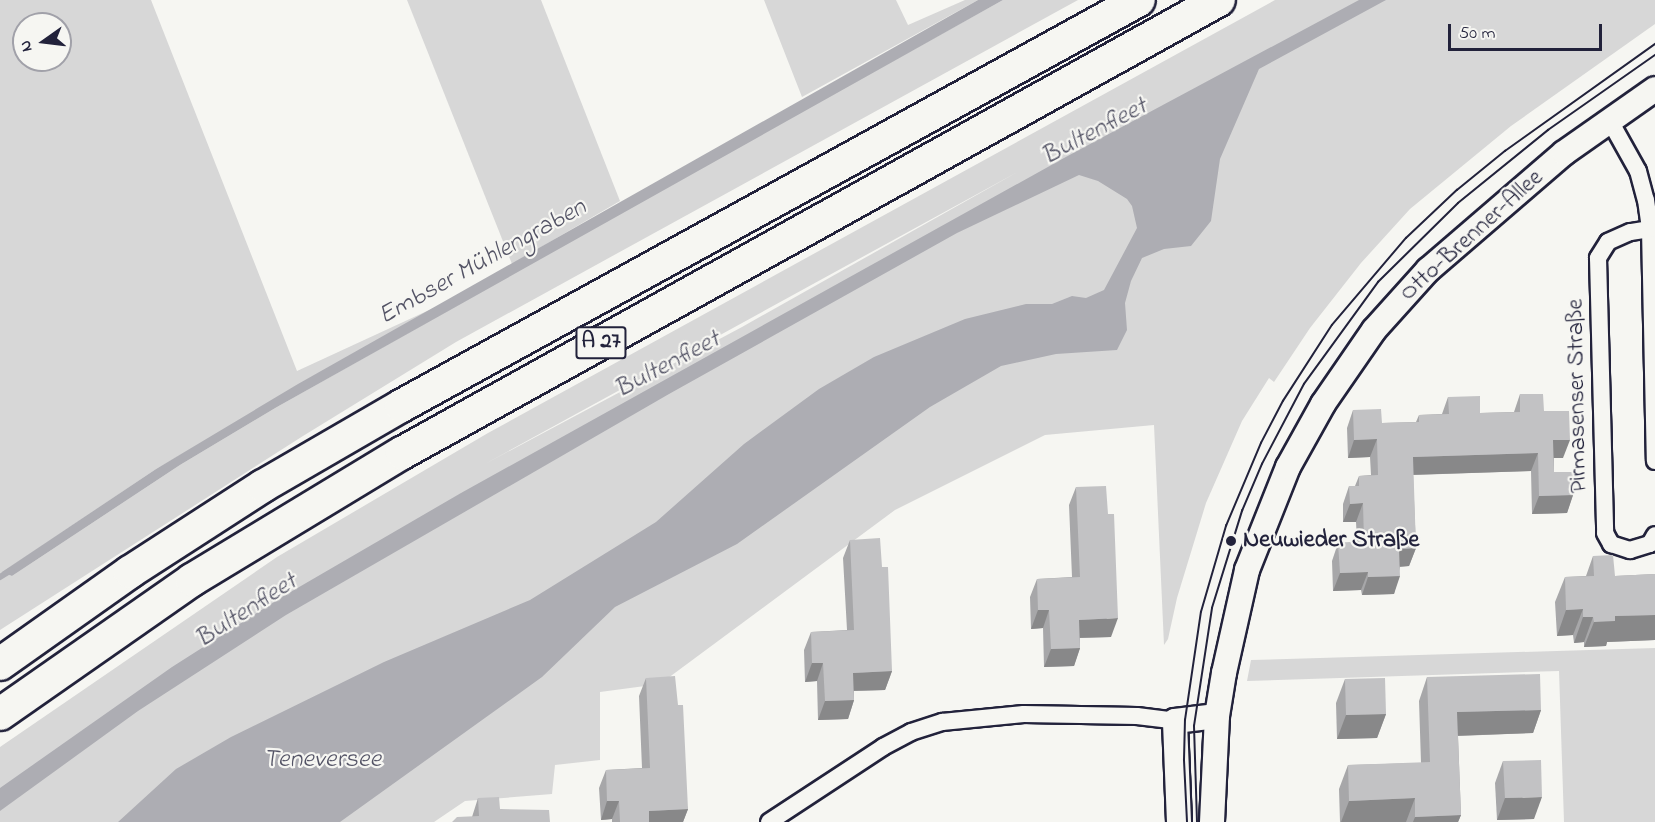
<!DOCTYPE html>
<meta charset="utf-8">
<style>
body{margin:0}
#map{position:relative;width:1655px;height:822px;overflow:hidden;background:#f6f6f2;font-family:"Indie Flower",sans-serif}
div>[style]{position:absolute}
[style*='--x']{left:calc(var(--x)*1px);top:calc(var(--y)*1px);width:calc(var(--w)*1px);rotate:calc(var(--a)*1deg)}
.green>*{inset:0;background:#d7d7d7}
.water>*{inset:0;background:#adadb3}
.stream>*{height:6px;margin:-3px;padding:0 3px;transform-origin:3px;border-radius:3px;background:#adadb3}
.roads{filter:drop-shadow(2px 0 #22223b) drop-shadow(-2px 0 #22223b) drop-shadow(0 2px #22223b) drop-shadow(0 -2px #22223b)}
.street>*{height:16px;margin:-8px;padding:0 8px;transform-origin:8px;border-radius:8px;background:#f6f6f2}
.secondary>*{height:24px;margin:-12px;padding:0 12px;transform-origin:12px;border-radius:12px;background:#f6f6f2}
.highway>*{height:32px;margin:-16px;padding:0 16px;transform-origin:16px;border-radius:16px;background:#f6f6f2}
.tram>*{height:1.5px;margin:-0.75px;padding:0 0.75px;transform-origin:0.75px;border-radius:0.75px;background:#22223b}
.wall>*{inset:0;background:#a7a7a9}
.shaded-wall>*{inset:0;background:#888889}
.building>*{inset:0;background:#c2c2c4}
.dots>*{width:16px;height:16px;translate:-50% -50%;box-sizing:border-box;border:3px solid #f6f6f2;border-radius:50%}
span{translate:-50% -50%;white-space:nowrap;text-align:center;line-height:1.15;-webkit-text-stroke:4.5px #f6f6f2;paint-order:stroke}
.shield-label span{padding:2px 4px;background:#f6f6f2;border:2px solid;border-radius:4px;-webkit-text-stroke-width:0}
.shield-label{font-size:22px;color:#22223b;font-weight:700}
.street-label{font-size:24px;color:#22223b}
.poi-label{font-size:24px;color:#22223b;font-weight:700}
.left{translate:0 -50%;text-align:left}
.water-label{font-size:26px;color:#535365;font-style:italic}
.north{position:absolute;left:12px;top:12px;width:60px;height:60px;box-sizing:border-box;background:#f6f6f2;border:2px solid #a1a1a9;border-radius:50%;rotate:256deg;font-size:16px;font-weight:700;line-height:24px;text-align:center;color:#22223b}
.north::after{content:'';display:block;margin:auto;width:21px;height:27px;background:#22223b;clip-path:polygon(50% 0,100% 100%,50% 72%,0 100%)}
.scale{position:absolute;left:1448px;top:24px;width:154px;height:27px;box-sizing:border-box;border:3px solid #22223b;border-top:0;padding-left:8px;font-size:18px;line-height:21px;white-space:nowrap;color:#22223b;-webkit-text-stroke:4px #f6f6f2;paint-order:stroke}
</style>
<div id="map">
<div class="green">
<i style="clip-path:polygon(evenodd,0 0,151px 0,297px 371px,440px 305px,156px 469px,3px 572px,12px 576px,180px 465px,277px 407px,709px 163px,1003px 0,1078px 0,456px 342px,303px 436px,0 630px,0 0,24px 24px,60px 24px,60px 60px,24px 60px,24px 24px)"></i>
<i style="clip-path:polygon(407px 0,541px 0,620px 201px,512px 264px)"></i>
<i style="clip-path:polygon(764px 0,896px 0,908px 25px,965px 0,978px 0,802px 97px)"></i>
<i style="clip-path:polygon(evenodd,1275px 0,1655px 0,1655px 24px,1511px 126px,1410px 209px,1361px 263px,1310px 328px,1274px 382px,1269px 378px,1242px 421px,1206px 503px,1177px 598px,1168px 639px,1164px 645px,1154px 425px,1045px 435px,895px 510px,660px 684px,600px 692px,600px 760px,555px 765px,552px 794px,465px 801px,434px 822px,0 822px,0 747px,277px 557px,488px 433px,1275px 0,1021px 170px,742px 327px,483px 465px,1021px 170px)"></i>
<i style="clip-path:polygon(1655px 648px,1655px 822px,1564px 822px,1559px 671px,1247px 681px,1251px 660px)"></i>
</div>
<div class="water">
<i style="clip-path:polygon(978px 0,1003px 0,277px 407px,180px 465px,12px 576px,2px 572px,156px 469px,298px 384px)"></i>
<i style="clip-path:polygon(1359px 0,1386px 0,1259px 69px,1220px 159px,1211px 221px,1191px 246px,1164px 249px,1142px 258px,1131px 281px,1125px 303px,1127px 330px,1117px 350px,1056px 354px,1001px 366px,930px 407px,737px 544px,615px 607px,542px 677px,340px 822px,118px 822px,176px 769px,231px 737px,384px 662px,530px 600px,656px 522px,744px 444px,819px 389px,874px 357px,965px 319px,1026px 304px,1052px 304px,1072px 296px,1086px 298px,1104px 290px,1137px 228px,1132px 206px,1127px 199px,1098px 181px,1079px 175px,957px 233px,669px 394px,286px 615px,138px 711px,0 811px,0 788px,172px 667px,282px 597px,461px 493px,1064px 158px)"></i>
</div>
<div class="stream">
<i style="--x:0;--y:577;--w:13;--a:-32"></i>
</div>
<div class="roads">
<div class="street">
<i style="--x:1610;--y:121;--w:57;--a:60.8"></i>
<i style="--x:1638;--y:171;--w:30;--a:75"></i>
<i style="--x:1646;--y:200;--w:29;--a:82"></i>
<i style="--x:1650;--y:229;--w:232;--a:88.8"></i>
<i style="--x:1650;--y:229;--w:20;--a:171"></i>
<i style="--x:1630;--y:232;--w:24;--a:156"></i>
<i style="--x:1608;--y:242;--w:19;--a:122"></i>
<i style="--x:1598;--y:258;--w:275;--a:88.5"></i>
<i style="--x:1605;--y:533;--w:13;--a:61"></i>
<i style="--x:1611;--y:544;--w:20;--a:18"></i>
<i style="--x:1630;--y:550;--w:21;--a:-17"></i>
<i style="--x:1650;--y:544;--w:10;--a:-61"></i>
<i style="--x:769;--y:822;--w:136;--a:-33.3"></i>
<i style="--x:883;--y:747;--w:32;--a:-28"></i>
<i style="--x:911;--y:732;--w:33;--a:-18"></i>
<i style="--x:942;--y:722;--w:82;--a:-5.6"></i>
<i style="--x:1024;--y:714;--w:113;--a:1"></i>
<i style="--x:1137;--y:716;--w:38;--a:7"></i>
</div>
<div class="secondary">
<i style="--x:1179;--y:822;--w:101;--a:-92.3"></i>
<i style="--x:1175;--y:721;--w:42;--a:-6.8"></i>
<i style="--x:1212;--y:822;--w:106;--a:-87.3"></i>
<i style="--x:1217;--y:716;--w:44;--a:-80.8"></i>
<i style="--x:1224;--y:673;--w:106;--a:-77.4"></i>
<i style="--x:1247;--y:570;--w:111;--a:-68.3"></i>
<i style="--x:1288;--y:467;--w:72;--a:-60.9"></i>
<i style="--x:1323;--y:404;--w:90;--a:-55.4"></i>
<i style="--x:1374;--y:330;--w:81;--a:-48"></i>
<i style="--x:1428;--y:270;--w:179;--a:-40.7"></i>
<i style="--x:1564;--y:153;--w:111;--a:-35.1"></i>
</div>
<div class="highway">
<i style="--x:0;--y:664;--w:159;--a:-35.3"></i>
<i style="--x:130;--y:572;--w:158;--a:-32.9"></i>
<i style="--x:263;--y:486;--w:160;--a:-30.1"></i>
<i style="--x:401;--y:406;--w:842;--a:-28.82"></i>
<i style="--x:0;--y:714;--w:234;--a:-34.9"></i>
<i style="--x:192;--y:580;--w:245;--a:-31.2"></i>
<i style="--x:402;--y:453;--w:934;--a:-29.01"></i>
</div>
</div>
<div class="tram">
<i style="--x:1187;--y:822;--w:62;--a:-92.8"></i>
<i style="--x:1184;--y:760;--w:40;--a:-88.6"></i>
<i style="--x:1185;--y:720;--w:109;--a:-81.6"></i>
<i style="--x:1201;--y:612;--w:90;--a:-73.8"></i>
<i style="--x:1226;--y:526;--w:90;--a:-67.1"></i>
<i style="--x:1261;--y:443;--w:47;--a:-62.4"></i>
<i style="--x:1283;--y:401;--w:90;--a:-57.2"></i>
<i style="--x:1332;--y:325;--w:114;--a:-49.6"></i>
<i style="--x:1406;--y:238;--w:70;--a:-43.3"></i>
<i style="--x:1457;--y:190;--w:62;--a:-39.1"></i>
<i style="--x:1505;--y:151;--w:184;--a:-35.5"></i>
<i style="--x:1197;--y:822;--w:96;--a:-91.8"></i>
<i style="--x:1194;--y:726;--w:119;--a:-81.3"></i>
<i style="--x:1212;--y:608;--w:102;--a:-72.8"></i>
<i style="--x:1242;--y:511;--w:51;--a:-66.9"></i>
<i style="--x:1262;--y:464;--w:90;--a:-62.3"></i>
<i style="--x:1304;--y:384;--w:126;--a:-54"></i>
<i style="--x:1378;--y:282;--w:112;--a:-44.6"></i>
<i style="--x:1458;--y:203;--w:116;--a:-39"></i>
<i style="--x:1548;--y:130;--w:131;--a:-35"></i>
</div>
<div class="wall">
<i style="clip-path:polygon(1520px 394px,1544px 411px,1563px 458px,1554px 458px,1554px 472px,1573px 495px,1567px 513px,1532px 514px,1531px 471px,1413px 475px,1416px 548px,1409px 566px,1400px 567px,1394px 594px,1362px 595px,1361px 590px,1333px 591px,1332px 561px,1338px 543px,1357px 542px,1356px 522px,1343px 522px,1343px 504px,1349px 486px,1355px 486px,1359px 476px,1371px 475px,1370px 457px,1348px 458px,1347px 428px,1353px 410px,1382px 423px,1416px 422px,1419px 415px,1442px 414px,1448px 397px,1480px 413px,1514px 412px)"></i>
<i style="clip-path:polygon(1076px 487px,1111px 637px,1080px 638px,1080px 648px,1074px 666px,1044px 667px,1043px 628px,1031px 629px,1030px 597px,1037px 579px,1072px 577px,1069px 505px)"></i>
<i style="clip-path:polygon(850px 540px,892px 671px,885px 690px,854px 691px,854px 700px,848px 719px,818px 720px,817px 681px,805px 682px,804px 650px,811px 632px,847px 630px,843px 558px)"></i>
<i style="clip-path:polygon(1593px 556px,1615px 576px,1655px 574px,1655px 640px,1607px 642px,1606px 646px,1584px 647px,1584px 642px,1574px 643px,1573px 635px,1557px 636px,1555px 602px,1565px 577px,1586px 576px)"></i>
<i style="clip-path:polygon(1427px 677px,1541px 710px,1533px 733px,1458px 736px,1461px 815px,1458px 822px,1340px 822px,1339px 789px,1348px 765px,1421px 763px,1419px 701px)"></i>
<i style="clip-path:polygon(646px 678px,688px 809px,683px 822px,612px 822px,612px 819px,601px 820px,599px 788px,606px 770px,642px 768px,639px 696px)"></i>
<i style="clip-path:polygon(1345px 679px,1386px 714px,1377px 738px,1337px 739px,1336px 703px)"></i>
<i style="clip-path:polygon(1503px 761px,1534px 819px,1497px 820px,1495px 783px)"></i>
<i style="clip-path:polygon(478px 798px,500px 809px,550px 822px,472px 817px)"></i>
</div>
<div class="shaded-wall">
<i style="clip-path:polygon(1377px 439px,1370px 457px,1348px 458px,1354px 440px)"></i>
<i style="clip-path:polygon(1553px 440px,1570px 440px,1563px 458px,1547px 458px)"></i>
<i style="clip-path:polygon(1538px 453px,1531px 471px,1406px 475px,1413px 457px)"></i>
<i style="clip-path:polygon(1573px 495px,1567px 513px,1532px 514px,1539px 496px)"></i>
<i style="clip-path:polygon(1363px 503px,1356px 522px,1343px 522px,1350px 504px)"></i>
<i style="clip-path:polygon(1416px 548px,1409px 566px,1393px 567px,1399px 549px)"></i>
<i style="clip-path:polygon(1368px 572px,1361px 590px,1333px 591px,1340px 573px)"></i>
<i style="clip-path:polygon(1400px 576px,1394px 594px,1362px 595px,1368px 577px)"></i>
<i style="clip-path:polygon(1583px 609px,1573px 635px,1557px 636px,1566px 610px)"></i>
<i style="clip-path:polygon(1038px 610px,1049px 610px,1043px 628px,1031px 629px)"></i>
<i style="clip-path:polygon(1655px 615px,1655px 640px,1607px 642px,1606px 646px,1584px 647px,1594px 622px,1615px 616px)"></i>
<i style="clip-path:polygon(1583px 617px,1593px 617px,1584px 642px,1574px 643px)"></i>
<i style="clip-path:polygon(1118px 618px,1111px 637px,1072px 638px,1079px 620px)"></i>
<i style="clip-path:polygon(1080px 648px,1074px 666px,1044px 667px,1051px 649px)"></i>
<i style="clip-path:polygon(812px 663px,823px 663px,817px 681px,805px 682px)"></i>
<i style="clip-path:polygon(892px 671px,885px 690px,846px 691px,853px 673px)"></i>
<i style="clip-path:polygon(854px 700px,848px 719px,818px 720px,825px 701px)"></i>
<i style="clip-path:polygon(1541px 710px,1533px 733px,1449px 736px,1457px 712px)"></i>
<i style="clip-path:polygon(1386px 714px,1377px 738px,1337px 739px,1346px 715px)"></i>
<i style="clip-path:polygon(1542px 797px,1534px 819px,1497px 820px,1505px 798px)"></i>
<i style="clip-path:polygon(1415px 798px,1406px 822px,1341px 822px,1349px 801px)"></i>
<i style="clip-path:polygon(607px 801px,619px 801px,612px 819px,601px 820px)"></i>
<i style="clip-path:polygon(688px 809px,683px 822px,645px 822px,649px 811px)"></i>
<i style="clip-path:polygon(1461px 815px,1458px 822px,1413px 822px,1415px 817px)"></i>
</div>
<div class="building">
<i style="clip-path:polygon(1520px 394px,1543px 394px,1544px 411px,1569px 411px,1570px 440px,1553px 440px,1554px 472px,1573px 472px,1573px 495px,1539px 496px,1538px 453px,1413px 457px,1416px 548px,1399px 549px,1400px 576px,1368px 577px,1368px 572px,1340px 573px,1338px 543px,1364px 542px,1363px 503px,1350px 504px,1349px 486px,1359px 486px,1359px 476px,1378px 475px,1377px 439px,1354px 440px,1353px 410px,1381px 409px,1382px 423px,1419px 422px,1419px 415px,1449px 414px,1448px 397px,1480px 396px,1480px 413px,1520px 412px)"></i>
<i style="clip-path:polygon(1106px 486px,1108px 514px,1114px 514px,1118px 618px,1079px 620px,1080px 648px,1051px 649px,1049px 610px,1038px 610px,1037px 579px,1080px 577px,1076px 487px)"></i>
<i style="clip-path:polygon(880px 538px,882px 567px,888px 567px,892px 671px,853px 673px,854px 700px,825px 701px,823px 663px,812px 663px,811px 632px,854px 630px,850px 540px)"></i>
<i style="clip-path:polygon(1613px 555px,1615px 576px,1655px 574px,1655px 615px,1615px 616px,1615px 621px,1594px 622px,1593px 617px,1583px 617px,1583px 609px,1566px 610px,1565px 577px,1594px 576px,1593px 556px)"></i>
<i style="clip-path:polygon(1540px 674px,1541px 710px,1457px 712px,1461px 815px,1415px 817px,1415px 798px,1349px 801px,1348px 765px,1430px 762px,1427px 677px)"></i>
<i style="clip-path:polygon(675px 676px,678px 705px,683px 705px,688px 809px,649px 811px,649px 822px,620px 822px,619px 801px,607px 801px,606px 770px,650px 768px,646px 678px)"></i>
<i style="clip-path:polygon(1385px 678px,1386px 714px,1346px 715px,1345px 679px)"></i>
<i style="clip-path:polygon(1541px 760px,1542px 797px,1505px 798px,1503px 761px)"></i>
<i style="clip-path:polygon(499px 797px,500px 809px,549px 810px,550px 822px,452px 822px,457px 817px,479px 816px,478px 798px)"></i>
</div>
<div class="dots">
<i style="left:1231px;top:541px;background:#22223b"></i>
</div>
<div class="shield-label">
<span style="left:601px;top:343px">A 27</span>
</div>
<div class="street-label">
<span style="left:1472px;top:236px;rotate:-42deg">Otto-Brenner-Allee</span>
<span style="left:1578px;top:396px;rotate:-91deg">Pirmasenser Straße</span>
</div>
<div class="poi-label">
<span class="left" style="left:1243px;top:541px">Neuwieder Straße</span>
</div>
<div class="water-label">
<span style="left:1095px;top:133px;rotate:-28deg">Bultenfleet</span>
<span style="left:483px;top:263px;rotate:-29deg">Embser Mühlengraben</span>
<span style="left:668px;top:366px;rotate:-28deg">Bultenfleet</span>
<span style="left:247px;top:612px;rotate:-33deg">Bultenfleet</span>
<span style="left:322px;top:761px">Teneversee</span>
</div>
<div class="north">N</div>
<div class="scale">50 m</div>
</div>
